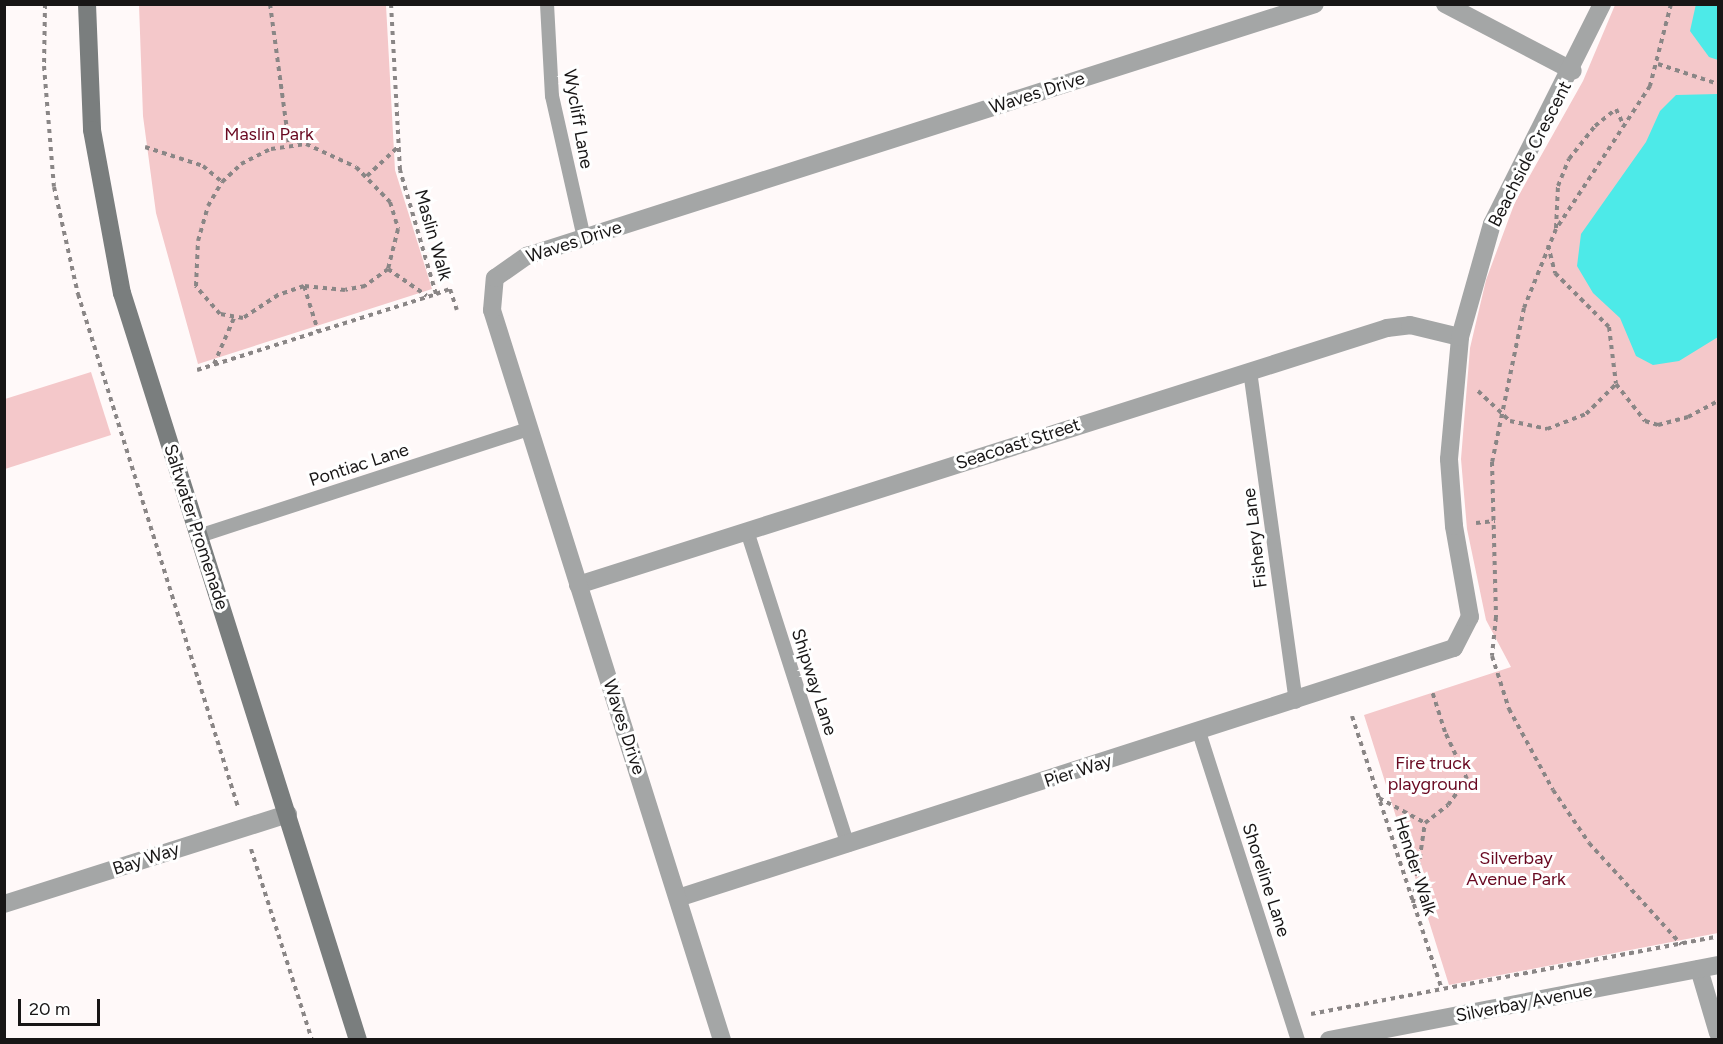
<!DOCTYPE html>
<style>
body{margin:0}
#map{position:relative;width:1723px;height:1044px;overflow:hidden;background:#fff9f9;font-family:Figtree,sans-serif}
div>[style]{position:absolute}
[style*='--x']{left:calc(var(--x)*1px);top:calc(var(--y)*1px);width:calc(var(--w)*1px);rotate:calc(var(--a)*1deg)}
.green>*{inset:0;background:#f4c8ca}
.water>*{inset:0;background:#4deae8}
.path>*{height:4px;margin-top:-2px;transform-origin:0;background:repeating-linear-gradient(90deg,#8a8686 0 4.5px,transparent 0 9px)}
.lane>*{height:14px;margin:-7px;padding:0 7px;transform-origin:7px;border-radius:7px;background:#a4a6a6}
.street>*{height:18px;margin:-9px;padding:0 9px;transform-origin:9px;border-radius:9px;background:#a4a6a6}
.secondary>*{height:18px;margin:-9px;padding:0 9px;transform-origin:9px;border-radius:9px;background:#7a7e7e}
span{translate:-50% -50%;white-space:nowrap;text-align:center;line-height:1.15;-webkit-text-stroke:6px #fff;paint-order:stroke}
.street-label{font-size:18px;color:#181616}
.park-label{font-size:18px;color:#690921}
.frame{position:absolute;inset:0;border:6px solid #181616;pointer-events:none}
.scale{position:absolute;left:18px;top:999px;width:82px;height:27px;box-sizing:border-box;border:3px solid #181616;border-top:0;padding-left:8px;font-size:18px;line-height:21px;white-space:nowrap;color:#181616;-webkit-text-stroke:4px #fff;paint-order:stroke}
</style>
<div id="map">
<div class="green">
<i style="clip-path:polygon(139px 5px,386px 5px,395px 170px,432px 289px,198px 364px,156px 213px,143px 116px)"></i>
<i style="clip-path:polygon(1615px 5px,1718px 5px,1718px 933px,1449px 985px,1364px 715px,1511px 667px,1486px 620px,1467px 529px,1461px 459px,1470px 348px,1486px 280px,1515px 202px,1583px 81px)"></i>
<i style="clip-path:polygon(91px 372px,111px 435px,5px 469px,5px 399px)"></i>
</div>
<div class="water">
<i style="clip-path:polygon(1696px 4px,1718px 5px,1718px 60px,1709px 57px,1690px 31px)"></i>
<i style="clip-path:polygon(1718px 94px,1718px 337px,1679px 361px,1653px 365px,1636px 356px,1620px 318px,1593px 293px,1577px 266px,1581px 234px,1646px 142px,1660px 111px,1676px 95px)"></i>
</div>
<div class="path">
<i style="--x:45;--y:4;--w:62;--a:90.9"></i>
<i style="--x:44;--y:66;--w:121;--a:85.3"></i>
<i style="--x:54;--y:187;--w:110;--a:77.4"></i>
<i style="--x:78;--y:294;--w:537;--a:72.68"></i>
<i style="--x:270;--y:4;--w:142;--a:82.3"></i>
<i style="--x:1671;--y:4;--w:85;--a:104.4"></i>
<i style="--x:1650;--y:86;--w:171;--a:123.3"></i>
<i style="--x:1556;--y:229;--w:85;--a:112.1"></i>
<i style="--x:1524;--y:308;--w:157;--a:101.7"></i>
<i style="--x:1492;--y:462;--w:155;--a:88.5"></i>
<i style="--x:1496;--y:617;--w:39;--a:96"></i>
<i style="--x:1492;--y:656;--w:56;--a:72.2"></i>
<i style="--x:1509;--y:709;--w:92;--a:61.5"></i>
<i style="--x:1553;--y:790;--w:64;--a:55.8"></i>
<i style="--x:1589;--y:843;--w:137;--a:47.7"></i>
<i style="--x:1658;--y:64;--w:63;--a:18.4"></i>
<i style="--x:306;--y:144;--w:55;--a:24.7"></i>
<i style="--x:356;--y:167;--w:49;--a:45.8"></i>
<i style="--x:390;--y:202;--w:28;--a:73"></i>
<i style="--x:398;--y:229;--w:41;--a:104"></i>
<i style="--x:388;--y:269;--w:29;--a:144"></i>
<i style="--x:365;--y:286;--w:20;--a:169"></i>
<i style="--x:345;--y:290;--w:41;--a:-174.4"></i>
<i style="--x:304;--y:286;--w:28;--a:161"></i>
<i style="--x:278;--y:295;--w:42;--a:146.7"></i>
<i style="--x:243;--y:318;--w:23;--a:-170"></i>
<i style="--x:220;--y:314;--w:37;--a:-131"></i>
<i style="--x:196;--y:286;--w:45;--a:-87.5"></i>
<i style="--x:198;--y:241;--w:36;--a:-74"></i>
<i style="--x:208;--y:206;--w:28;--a:-60"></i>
<i style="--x:222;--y:182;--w:26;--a:-43"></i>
<i style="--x:241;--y:164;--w:34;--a:-27"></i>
<i style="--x:271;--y:149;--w:35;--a:-8"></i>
<i style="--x:145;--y:147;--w:61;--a:18.1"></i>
<i style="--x:203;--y:166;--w:25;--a:40"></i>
<i style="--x:367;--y:176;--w:42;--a:-43.1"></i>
<i style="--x:1556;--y:228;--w:42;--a:-87.3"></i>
<i style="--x:1558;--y:186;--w:29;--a:-68"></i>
<i style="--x:1569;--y:159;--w:42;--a:-51.8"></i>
<i style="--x:1595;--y:126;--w:27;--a:-39"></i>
<i style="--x:1616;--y:109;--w:19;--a:65"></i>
<i style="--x:1548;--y:245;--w:29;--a:76"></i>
<i style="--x:1555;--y:273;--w:76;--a:45"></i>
<i style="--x:1609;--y:327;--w:57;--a:83"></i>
<i style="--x:1616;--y:384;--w:47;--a:51.9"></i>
<i style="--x:1645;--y:421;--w:14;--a:17"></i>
<i style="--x:1658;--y:425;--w:31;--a:-15"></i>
<i style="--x:1688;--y:417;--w:34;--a:-28"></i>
<i style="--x:388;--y:269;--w:47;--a:34.7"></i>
<i style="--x:304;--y:286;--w:47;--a:72.7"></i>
<i style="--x:436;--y:294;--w:15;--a:-20"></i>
<i style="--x:450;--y:289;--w:22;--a:72"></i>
<i style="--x:214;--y:364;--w:50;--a:-66.5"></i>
<i style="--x:197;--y:370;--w:251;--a:-17.6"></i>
<i style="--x:436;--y:294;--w:129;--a:-106.2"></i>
<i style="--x:400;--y:170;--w:166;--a:-93.1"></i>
<i style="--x:1478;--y:391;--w:44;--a:43.2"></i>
<i style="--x:1510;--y:421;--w:38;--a:12"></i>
<i style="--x:1547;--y:429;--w:42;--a:-21"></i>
<i style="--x:1586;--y:414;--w:42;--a:-45"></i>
<i style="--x:1476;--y:523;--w:19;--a:-6"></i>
<i style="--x:1352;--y:716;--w:287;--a:71.8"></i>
<i style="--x:1379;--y:798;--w:52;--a:28.5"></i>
<i style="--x:251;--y:849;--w:201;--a:72.3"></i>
<i style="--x:1413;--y:903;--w:81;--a:-81.5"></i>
<i style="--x:1425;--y:823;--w:29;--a:-38"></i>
<i style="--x:1448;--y:805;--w:32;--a:-54"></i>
<i style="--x:1467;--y:779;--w:52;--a:-115.1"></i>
<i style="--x:1445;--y:732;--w:43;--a:-107.6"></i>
<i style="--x:1311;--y:1014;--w:414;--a:-10.8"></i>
</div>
<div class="lane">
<i style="--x:547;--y:4;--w:92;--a:86.9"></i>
<i style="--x:552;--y:96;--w:146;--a:77.3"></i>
<i style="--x:1250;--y:371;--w:334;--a:82.1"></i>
<i style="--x:747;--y:531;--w:330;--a:72.2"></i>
<i style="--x:199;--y:536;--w:347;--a:-18"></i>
<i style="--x:1199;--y:732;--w:324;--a:72.2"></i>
</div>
<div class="street">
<i style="--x:1445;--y:4;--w:144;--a:27.6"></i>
<i style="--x:578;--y:585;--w:849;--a:-17.62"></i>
<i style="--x:1387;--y:328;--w:23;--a:-7"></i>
<i style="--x:1410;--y:325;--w:51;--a:13.5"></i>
<i style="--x:678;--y:898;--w:815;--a:-17.86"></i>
<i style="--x:1454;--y:648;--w:35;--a:-63"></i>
<i style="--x:1470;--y:617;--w:92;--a:-100"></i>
<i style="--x:1454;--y:526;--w:67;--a:-94.3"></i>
<i style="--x:1449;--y:459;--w:122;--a:-84.8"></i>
<i style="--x:1460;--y:337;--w:117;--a:-74.2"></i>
<i style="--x:1492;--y:224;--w:246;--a:-63.4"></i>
<i style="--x:4;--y:904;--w:298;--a:-17.6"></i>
<i style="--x:1699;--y:969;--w:67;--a:73.5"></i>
<i style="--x:722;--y:1040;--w:765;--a:-107.49"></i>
<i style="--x:492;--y:310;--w:32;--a:-85"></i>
<i style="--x:495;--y:278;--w:39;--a:-35"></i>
<i style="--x:527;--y:256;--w:827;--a:-17.73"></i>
<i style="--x:1329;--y:1040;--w:396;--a:-10.9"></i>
</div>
<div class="secondary">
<i style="--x:87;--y:4;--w:126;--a:87.7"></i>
<i style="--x:92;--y:130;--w:166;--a:79.6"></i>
<i style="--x:122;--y:293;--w:783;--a:72.47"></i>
</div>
<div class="street-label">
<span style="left:1037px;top:93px;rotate:-18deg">Waves Drive</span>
<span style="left:578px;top:119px;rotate:80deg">Wycliff Lane</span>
<span style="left:1530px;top:154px;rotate:-63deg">Beachside Crescent</span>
<span style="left:433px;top:235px;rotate:74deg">Maslin Walk</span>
<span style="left:574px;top:242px;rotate:-18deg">Waves Drive</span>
<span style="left:1018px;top:444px;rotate:-18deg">Seacoast Street</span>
<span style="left:359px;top:465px;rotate:-18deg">Pontiac Lane</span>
<span style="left:196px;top:527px;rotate:72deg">Saltwater Promenade</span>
<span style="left:1255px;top:538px;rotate:-97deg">Fishery Lane</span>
<span style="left:814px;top:682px;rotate:72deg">Shipway Lane</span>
<span style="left:624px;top:727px;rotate:72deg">Waves Drive</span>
<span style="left:1078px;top:771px;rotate:-18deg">Pier Way</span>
<span style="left:146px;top:859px;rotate:-18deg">Bay Way</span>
<span style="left:1415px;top:866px;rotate:72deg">Hender Walk</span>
<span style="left:1266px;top:880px;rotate:72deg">Shoreline Lane</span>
<span style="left:1524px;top:1003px;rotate:-11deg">Silverbay Avenue</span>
</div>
<div class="park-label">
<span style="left:269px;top:134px">Maslin Park</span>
<span style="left:1433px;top:774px">Fire truck<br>playground</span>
<span style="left:1516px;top:869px">Silverbay<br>Avenue Park</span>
</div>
<div class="frame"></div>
<div class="scale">20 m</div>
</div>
